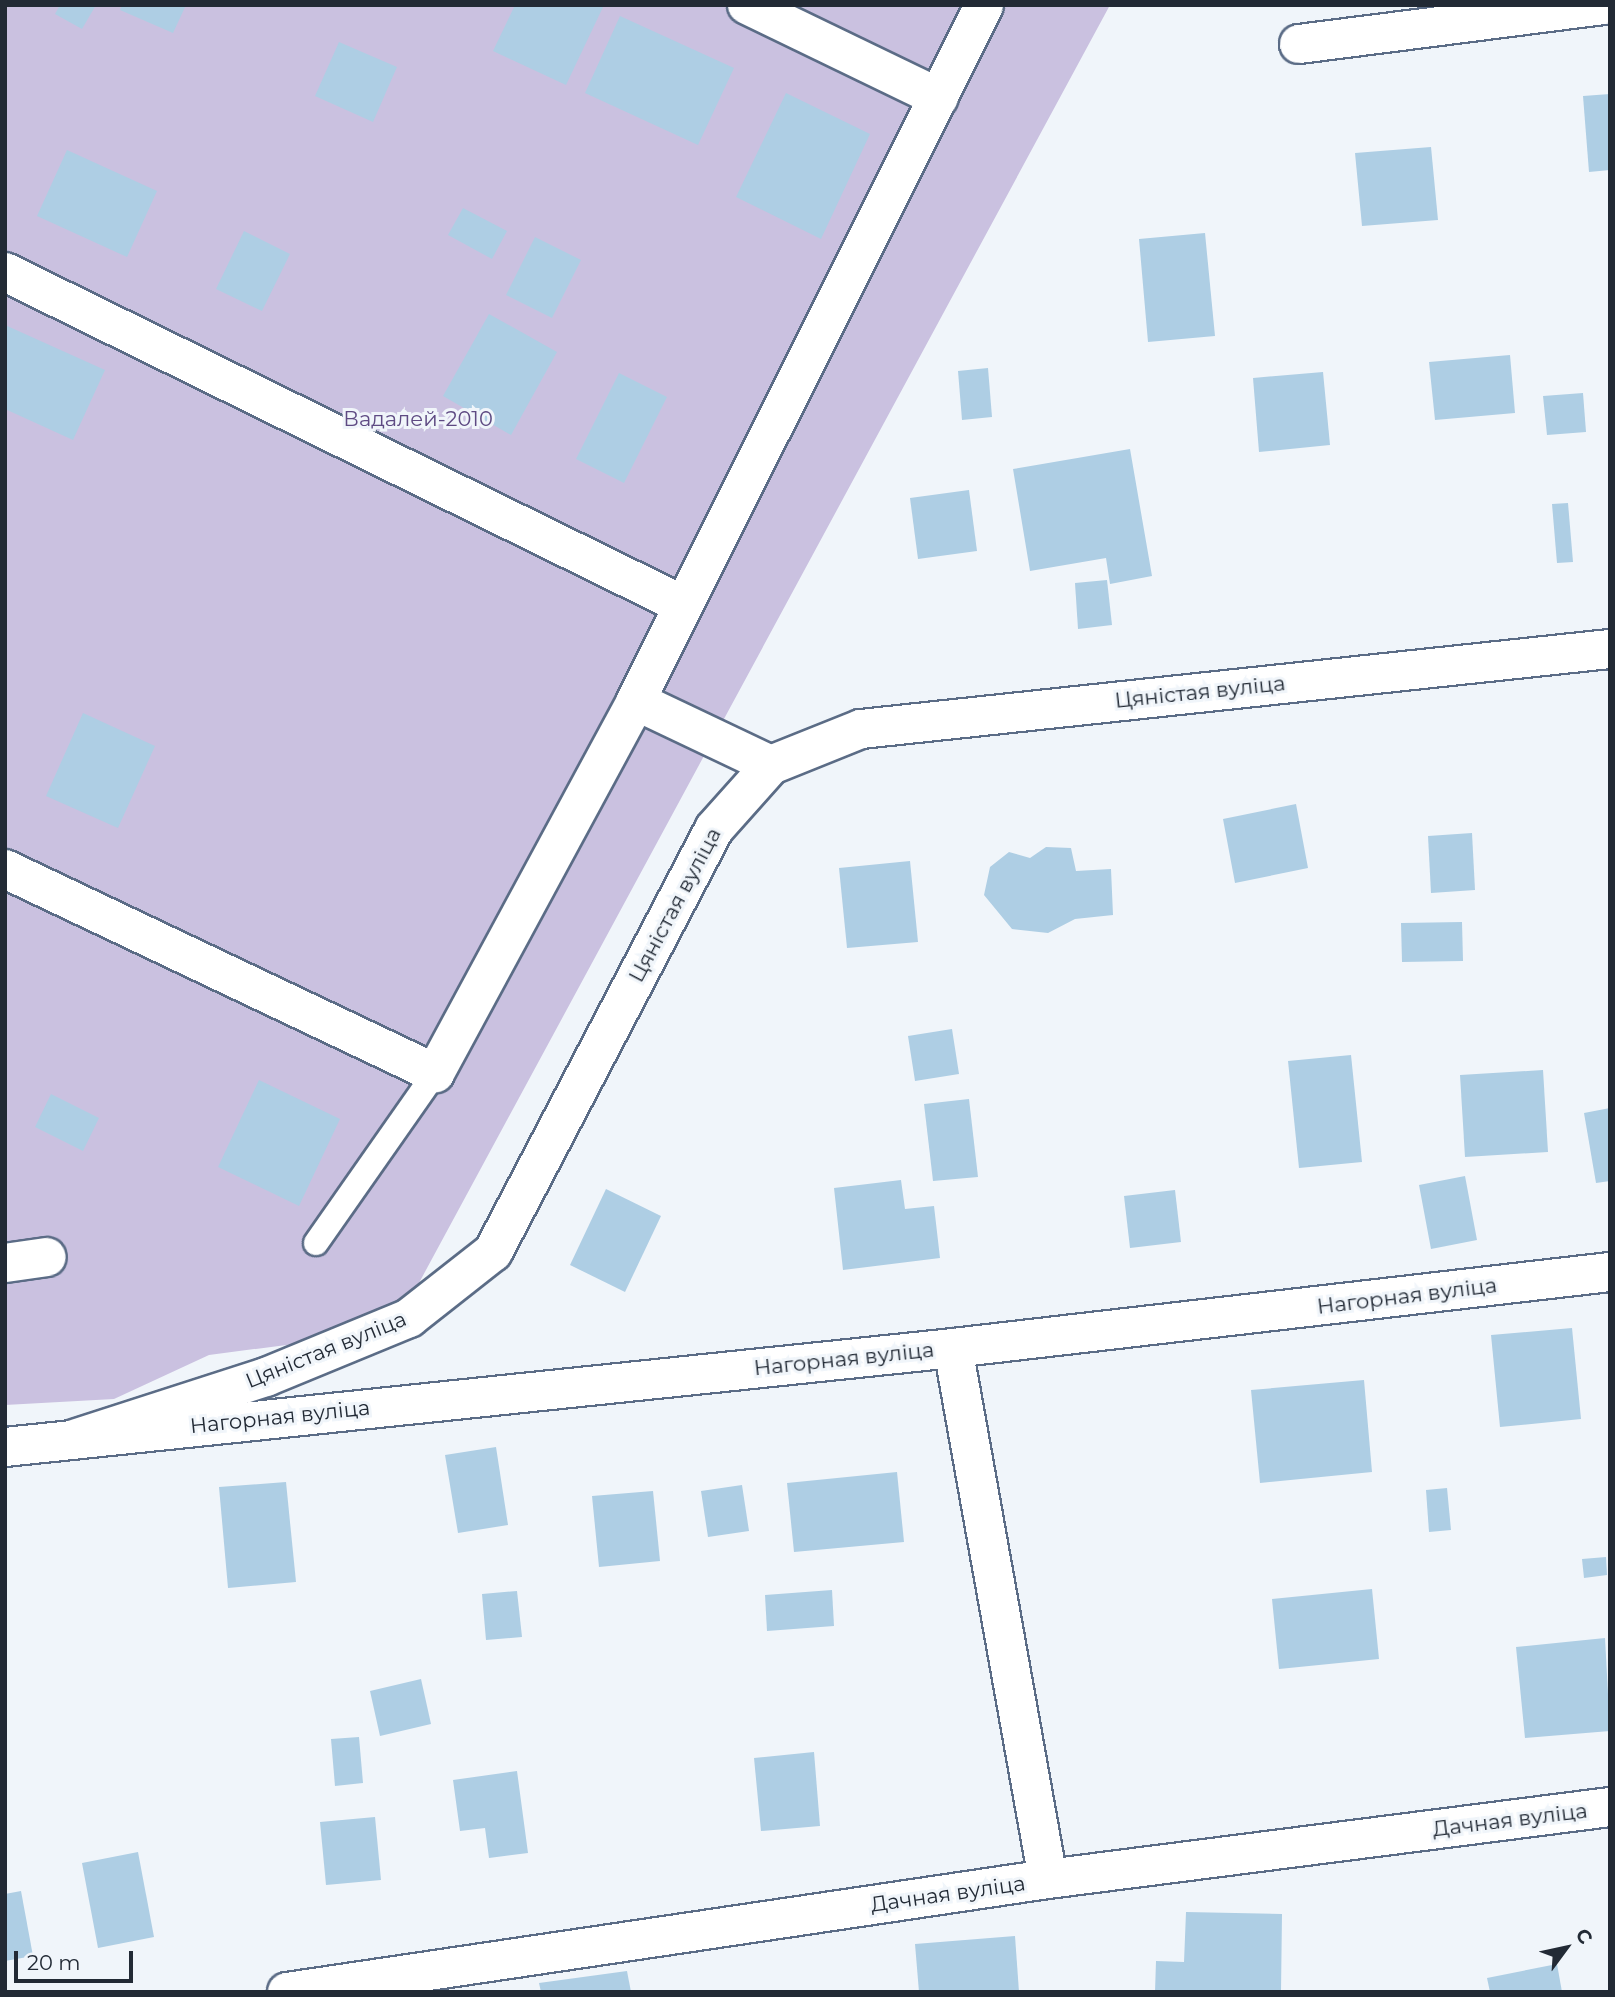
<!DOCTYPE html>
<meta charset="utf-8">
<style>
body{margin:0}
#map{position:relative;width:1615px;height:1997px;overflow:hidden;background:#f0f5fa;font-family:Montserrat,sans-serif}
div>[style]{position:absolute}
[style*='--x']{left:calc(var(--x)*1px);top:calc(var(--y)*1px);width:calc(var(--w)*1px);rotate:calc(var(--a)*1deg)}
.green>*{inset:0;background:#cac1e0}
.building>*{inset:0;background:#aecee4}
.roads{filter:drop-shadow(2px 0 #5b6c86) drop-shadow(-2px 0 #5b6c86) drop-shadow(0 2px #5b6c86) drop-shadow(0 -2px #5b6c86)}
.lane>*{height:24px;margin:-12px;padding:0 12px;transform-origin:12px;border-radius:12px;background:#fff}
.street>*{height:38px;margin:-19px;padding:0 19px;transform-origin:19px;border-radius:19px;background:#fff}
span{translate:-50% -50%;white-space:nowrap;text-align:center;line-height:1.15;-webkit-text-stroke:6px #f0f5fa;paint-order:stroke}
.park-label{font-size:21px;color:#5e4a83}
.street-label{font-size:21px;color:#222a35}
.frame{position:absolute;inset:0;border:7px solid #222a35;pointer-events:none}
.north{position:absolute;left:1531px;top:1913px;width:70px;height:70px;-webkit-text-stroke:5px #f0f5fa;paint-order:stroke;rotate:57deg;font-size:19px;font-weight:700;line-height:28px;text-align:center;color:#222a35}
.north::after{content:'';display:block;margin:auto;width:24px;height:32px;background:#222a35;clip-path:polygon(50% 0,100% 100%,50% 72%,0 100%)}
.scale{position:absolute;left:14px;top:1951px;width:119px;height:32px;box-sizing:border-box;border:4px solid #222a35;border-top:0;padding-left:9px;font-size:21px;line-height:24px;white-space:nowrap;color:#222a35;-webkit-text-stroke:5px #f0f5fa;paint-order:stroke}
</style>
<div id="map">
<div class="green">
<i style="clip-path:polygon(5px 5px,1110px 5px,393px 1331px,209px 1355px,114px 1399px,5px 1405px)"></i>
</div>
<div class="building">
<i style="clip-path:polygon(60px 5px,96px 5px,82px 29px,55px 14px)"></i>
<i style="clip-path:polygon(122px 5px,186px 5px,173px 33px,120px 10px)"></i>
<i style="clip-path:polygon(515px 5px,604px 5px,566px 85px,493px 51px)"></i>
<i style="clip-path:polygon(620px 16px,734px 68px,698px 145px,585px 93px)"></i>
<i style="clip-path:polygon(339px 42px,397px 67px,373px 122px,315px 96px)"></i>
<i style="clip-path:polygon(786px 93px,870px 134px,821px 239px,736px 197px)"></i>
<i style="clip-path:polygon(1610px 94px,1610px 170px,1589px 172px,1583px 96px)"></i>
<i style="clip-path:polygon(1431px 147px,1438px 220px,1362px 226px,1355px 153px)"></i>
<i style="clip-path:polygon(67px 150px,157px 191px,127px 257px,37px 216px)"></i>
<i style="clip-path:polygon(463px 208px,507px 231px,492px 259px,448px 235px)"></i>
<i style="clip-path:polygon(244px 231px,290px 254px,262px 311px,216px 289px)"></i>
<i style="clip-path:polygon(1205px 233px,1215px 336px,1148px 342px,1139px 239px)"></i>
<i style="clip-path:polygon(535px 237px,581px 260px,552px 318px,506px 295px)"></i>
<i style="clip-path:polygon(489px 314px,557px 352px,511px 435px,443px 396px)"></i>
<i style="clip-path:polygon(5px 325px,105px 370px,73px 440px,5px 409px)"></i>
<i style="clip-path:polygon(1510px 355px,1515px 413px,1435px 420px,1429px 362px)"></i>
<i style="clip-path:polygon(988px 368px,992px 417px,962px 420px,958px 371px)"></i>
<i style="clip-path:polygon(1323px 372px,1330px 445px,1259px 452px,1253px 378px)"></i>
<i style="clip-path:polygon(619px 373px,667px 397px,624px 483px,576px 459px)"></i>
<i style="clip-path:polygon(1583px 393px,1586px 432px,1547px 435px,1543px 396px)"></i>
<i style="clip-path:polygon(1130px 449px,1152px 576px,1110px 584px,1106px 558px,1030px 571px,1013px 469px)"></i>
<i style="clip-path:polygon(969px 490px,977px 551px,918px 559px,910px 498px)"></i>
<i style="clip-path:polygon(1568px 503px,1573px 562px,1557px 563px,1552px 504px)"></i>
<i style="clip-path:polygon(1107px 580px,1112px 625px,1078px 629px,1075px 583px)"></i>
<i style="clip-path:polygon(83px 713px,155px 746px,118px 828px,46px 796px)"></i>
<i style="clip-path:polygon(1296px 804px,1308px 868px,1235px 883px,1223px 819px)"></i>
<i style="clip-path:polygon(1472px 833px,1475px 890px,1431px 893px,1428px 836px)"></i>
<i style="clip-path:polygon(1046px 847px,1071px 848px,1076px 871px,1111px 869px,1113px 915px,1075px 919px,1048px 933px,1012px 929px,984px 895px,990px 867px,1009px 852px,1030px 858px)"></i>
<i style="clip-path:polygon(910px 861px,918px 942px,847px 948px,839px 868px)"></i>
<i style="clip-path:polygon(1462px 922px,1463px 961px,1402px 962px,1401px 923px)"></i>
<i style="clip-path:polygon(952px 1029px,959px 1074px,915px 1081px,908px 1036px)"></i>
<i style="clip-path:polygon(1351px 1055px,1362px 1162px,1299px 1168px,1288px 1061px)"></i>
<i style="clip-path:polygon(1543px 1070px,1548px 1152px,1465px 1157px,1460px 1075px)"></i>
<i style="clip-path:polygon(259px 1080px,340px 1119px,299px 1206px,218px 1167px)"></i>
<i style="clip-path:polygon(51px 1094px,99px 1118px,83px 1151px,35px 1127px)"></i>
<i style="clip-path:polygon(969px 1099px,978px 1177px,933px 1181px,924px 1104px)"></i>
<i style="clip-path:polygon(1610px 1108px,1610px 1181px,1596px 1183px,1584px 1113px)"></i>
<i style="clip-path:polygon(1465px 1176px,1477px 1240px,1431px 1249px,1419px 1185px)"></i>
<i style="clip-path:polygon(901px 1180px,905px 1209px,934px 1206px,940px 1258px,843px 1270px,834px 1188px)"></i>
<i style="clip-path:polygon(606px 1189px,661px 1216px,625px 1292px,570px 1265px)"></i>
<i style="clip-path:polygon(1175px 1190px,1181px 1242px,1130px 1248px,1124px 1196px)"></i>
<i style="clip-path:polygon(1572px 1328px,1581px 1419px,1500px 1427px,1491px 1335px)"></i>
<i style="clip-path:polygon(1364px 1380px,1372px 1472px,1260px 1483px,1251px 1390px)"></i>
<i style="clip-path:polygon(496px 1447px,508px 1525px,458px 1533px,445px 1455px)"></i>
<i style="clip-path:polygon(897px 1472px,904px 1542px,794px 1552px,787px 1483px)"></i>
<i style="clip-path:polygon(286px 1482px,296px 1582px,228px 1588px,219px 1487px)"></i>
<i style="clip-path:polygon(742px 1485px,749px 1531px,708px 1537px,701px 1491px)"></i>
<i style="clip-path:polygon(1447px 1488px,1451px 1530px,1429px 1532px,1426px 1490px)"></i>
<i style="clip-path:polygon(653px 1491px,660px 1561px,599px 1567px,592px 1496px)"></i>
<i style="clip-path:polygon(1606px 1557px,1607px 1575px,1584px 1578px,1582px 1559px)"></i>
<i style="clip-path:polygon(1372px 1589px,1379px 1659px,1279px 1669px,1272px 1599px)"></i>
<i style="clip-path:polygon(832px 1590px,834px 1626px,767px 1631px,765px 1595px)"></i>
<i style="clip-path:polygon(517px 1591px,522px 1637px,486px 1640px,482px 1594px)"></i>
<i style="clip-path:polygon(1605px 1638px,1610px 1731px,1525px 1738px,1516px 1647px)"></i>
<i style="clip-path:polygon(421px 1679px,431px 1724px,380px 1736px,370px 1691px)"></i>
<i style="clip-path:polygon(359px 1737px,363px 1783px,335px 1786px,331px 1739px)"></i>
<i style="clip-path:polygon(814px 1752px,820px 1826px,761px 1831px,754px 1758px)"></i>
<i style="clip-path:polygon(517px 1771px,528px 1853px,489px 1858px,485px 1828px,460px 1831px,453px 1780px)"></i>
<i style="clip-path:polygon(375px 1817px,381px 1880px,326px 1885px,320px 1822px)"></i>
<i style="clip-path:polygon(138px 1852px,154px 1937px,98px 1948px,82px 1863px)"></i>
<i style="clip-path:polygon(21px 1891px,33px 1956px,5px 1961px,5px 1894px)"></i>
<i style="clip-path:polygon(1186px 1912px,1282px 1914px,1281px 1992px,1155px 1992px,1156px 1961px,1184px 1962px)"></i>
<i style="clip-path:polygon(1015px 1936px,1019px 1992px,919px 1992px,915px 1944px)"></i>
<i style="clip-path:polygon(1557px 1964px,1562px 1992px,1490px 1992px,1487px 1978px)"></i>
<i style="clip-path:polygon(627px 1971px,631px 1992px,541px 1992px,539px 1983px)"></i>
</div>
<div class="roads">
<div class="lane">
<i style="--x:316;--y:1243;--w:208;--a:-55"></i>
</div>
<div class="street">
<i style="--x:747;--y:5;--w:213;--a:25.8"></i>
<i style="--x:1299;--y:44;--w:307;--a:-7.3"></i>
<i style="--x:5;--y:272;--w:753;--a:26.16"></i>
<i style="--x:636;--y:701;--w:149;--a:25.4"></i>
<i style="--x:5;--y:869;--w:476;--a:25.4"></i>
<i style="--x:435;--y:1073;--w:423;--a:-61.6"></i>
<i style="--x:636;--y:701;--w:778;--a:-63.43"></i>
<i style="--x:5;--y:1263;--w:42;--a:-8.1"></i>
<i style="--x:953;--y:1348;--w:539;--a:79.86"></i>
<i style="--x:77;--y:1438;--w:199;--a:-17.9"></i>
<i style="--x:266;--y:1377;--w:155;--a:-22.4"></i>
<i style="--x:409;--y:1318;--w:107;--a:-38.2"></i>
<i style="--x:493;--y:1252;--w:477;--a:-62.4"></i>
<i style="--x:714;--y:829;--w:86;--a:-48.3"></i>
<i style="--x:771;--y:765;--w:97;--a:-21.8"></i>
<i style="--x:861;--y:729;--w:753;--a:-6.1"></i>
<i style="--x:5;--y:1447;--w:953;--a:-5.96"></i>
<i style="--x:953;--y:1348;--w:661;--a:-6.6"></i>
<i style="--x:287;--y:1992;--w:769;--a:-8.45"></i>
<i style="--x:1048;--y:1879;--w:567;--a:-7.3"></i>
</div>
</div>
<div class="park-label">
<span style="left:418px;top:419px">Вадалей-2010</span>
</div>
<div class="street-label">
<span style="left:1200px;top:692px;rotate:-6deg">Цяністая вуліца</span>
<span style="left:675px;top:905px;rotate:-62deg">Цяністая вуліца</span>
<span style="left:1407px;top:1296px;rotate:-7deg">Нагорная вуліца</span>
<span style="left:326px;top:1350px;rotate:-22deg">Цяністая вуліца</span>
<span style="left:844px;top:1359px;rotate:-6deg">Нагорная вуліца</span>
<span style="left:280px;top:1417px;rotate:-6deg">Нагорная вуліца</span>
<span style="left:1510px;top:1820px;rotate:-7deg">Дачная вуліца</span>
<span style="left:948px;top:1894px;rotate:-8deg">Дачная вуліца</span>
</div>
<div class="frame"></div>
<div class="north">С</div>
<div class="scale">20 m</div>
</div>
